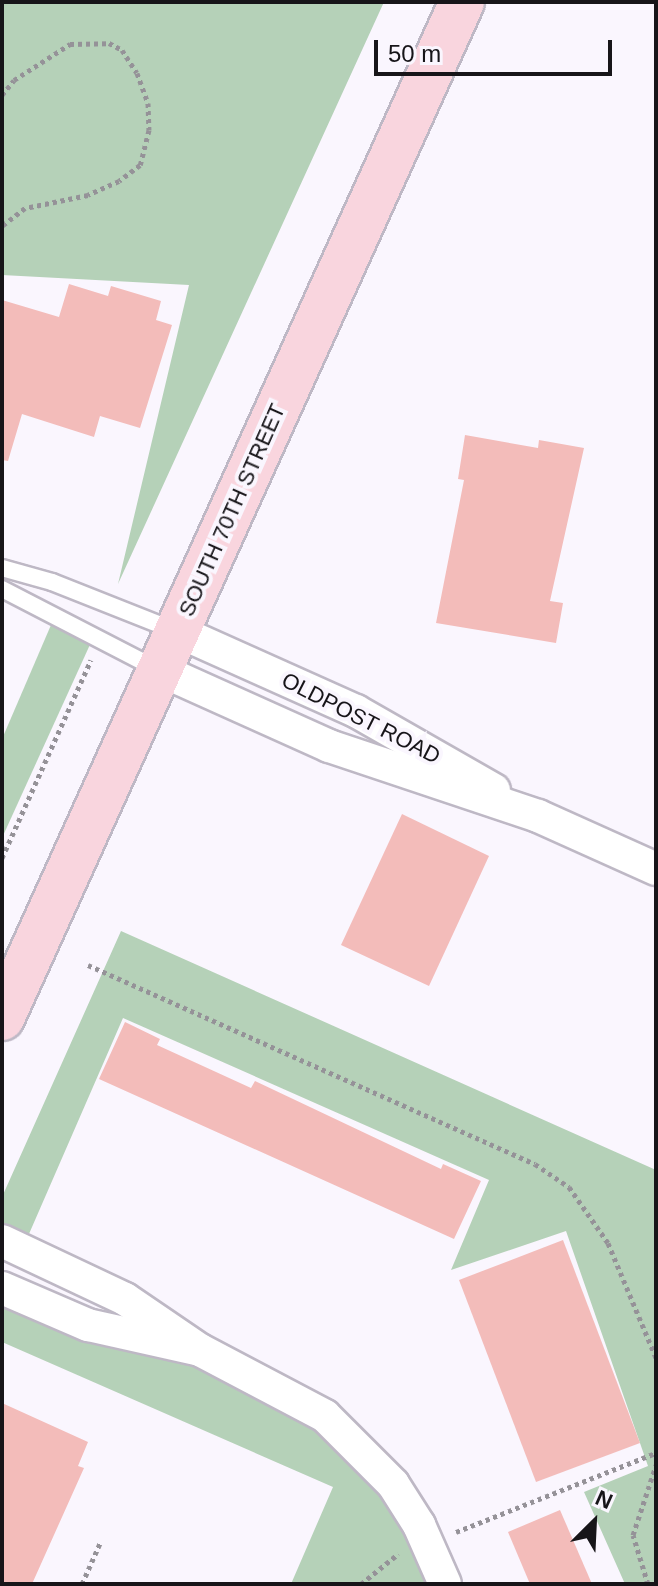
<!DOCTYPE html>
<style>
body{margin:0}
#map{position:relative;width:658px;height:1586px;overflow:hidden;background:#faf6fe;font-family:Arial,sans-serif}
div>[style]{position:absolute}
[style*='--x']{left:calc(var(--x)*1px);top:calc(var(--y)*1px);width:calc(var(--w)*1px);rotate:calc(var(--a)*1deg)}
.green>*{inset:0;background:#b5d1b8}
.building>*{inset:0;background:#f3bcba}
.path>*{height:5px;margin-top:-2.5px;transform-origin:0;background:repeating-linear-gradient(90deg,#959298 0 4px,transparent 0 8px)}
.roads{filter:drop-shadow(2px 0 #beb8c5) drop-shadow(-2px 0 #beb8c5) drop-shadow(0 2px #beb8c5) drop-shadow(0 -2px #beb8c5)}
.lane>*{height:16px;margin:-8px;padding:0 8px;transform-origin:8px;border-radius:8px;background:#fff}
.street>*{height:32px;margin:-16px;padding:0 16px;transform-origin:16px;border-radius:16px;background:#fff}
.secondary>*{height:44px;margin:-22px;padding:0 22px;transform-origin:22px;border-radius:22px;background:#f9d5de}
span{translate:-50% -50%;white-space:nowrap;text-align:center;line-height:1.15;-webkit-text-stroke:8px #faf6fe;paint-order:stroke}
.street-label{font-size:22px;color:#171519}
.frame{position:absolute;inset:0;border:4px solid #171519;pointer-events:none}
.north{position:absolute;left:554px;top:1482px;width:80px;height:80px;-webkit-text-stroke:6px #faf6fe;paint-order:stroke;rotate:24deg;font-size:22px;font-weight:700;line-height:32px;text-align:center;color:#171519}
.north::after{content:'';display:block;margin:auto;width:28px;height:36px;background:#171519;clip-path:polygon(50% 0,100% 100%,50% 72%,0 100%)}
.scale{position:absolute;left:374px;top:40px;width:238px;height:36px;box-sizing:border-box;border:4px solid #171519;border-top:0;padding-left:10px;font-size:24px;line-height:28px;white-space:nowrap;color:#171519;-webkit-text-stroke:6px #faf6fe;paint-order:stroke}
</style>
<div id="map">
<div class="green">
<i style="clip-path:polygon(2px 2px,384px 2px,118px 584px,189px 285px,2px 275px)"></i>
<i style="clip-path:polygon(54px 618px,93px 638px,2px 838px,2px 739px)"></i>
<i style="clip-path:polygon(121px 931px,656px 1170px,656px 1584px,625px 1584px,584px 1492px,648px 1466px,566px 1231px,451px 1270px,489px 1180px,123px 1018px,22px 1250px,2px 1241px,2px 1197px)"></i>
<i style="clip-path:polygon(2px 1288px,325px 1416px,445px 1584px,291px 1584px,333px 1487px,2px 1342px)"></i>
</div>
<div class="building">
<i style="clip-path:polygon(69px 284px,108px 296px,111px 286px,161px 301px,156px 320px,172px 325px,140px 428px,100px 416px,94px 437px,22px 414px,8px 461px,2px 460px,2px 300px,59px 317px)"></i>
<i style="clip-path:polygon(465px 435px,538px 448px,539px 440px,584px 448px,550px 601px,563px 603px,556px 643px,436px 623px,464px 480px,458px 479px)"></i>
<i style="clip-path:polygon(402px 814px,489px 856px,429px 986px,341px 945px)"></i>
<i style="clip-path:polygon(125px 1022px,160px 1039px,157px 1045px,251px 1088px,255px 1081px,441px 1169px,443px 1164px,481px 1181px,454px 1239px,99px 1079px)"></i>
<i style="clip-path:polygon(563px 1240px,640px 1443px,536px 1482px,459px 1280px)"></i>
<i style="clip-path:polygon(2px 1403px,88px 1442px,78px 1466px,84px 1468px,32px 1584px,2px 1584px)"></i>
<i style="clip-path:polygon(560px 1510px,592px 1584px,530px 1584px,508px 1532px)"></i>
</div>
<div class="path">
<i style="--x:2;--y:95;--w:19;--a:-51"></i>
<i style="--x:14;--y:80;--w:67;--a:-32.7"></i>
<i style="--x:70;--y:44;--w:39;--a:-1"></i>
<i style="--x:109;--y:43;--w:15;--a:28"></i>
<i style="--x:122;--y:50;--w:27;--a:57"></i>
<i style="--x:137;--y:73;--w:32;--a:70"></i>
<i style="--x:148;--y:103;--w:27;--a:88"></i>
<i style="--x:149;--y:130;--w:36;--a:104"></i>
<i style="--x:140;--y:165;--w:26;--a:143"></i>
<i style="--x:119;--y:181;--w:34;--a:156"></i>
<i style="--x:88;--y:195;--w:64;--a:168.3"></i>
<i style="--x:25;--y:208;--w:29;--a:142"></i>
<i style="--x:2;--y:459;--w:2;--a:0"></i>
<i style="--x:2;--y:858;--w:217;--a:-65.8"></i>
<i style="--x:88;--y:965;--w:489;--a:24"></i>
<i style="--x:535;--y:1164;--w:41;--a:34.1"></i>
<i style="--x:569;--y:1187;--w:68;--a:55.1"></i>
<i style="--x:608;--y:1243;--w:125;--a:67.3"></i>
<i style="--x:456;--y:1532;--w:215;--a:-21.6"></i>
<i style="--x:82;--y:1584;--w:47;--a:-66.2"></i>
<i style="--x:361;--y:1584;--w:48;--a:-39"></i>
<i style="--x:648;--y:1584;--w:51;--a:-107"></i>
<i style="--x:633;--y:1535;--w:74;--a:-71.8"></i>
</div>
<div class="roads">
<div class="lane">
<i style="--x:2;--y:568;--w:52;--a:15.6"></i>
<i style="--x:52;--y:582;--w:133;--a:21.6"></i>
<i style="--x:2;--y:589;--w:174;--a:27.3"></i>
</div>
<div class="street">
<i style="--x:177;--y:631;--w:196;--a:24.1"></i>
<i style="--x:356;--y:711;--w:159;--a:29.8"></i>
<i style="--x:160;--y:670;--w:185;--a:24.2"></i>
<i style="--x:329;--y:746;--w:220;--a:18.5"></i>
<i style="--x:538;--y:816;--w:129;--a:24.2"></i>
<i style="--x:2;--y:1241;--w:136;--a:25.2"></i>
<i style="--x:125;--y:1299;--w:91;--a:34.2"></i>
<i style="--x:200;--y:1350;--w:141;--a:27.8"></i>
<i style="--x:325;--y:1416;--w:96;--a:45"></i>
<i style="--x:393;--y:1484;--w:49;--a:57.6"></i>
<i style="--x:419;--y:1525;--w:64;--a:66.2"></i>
<i style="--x:2;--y:1288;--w:94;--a:23.3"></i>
<i style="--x:88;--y:1325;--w:111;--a:12.5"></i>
</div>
<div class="secondary">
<i style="--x:2;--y:1018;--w:1115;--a:-65.64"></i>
</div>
</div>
<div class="street-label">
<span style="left:232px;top:510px;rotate:-66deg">SOUTH 70TH STREET</span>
<span style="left:361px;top:718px;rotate:27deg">OLDPOST ROAD</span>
</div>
<div class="frame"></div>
<div class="north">N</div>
<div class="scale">50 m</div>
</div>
